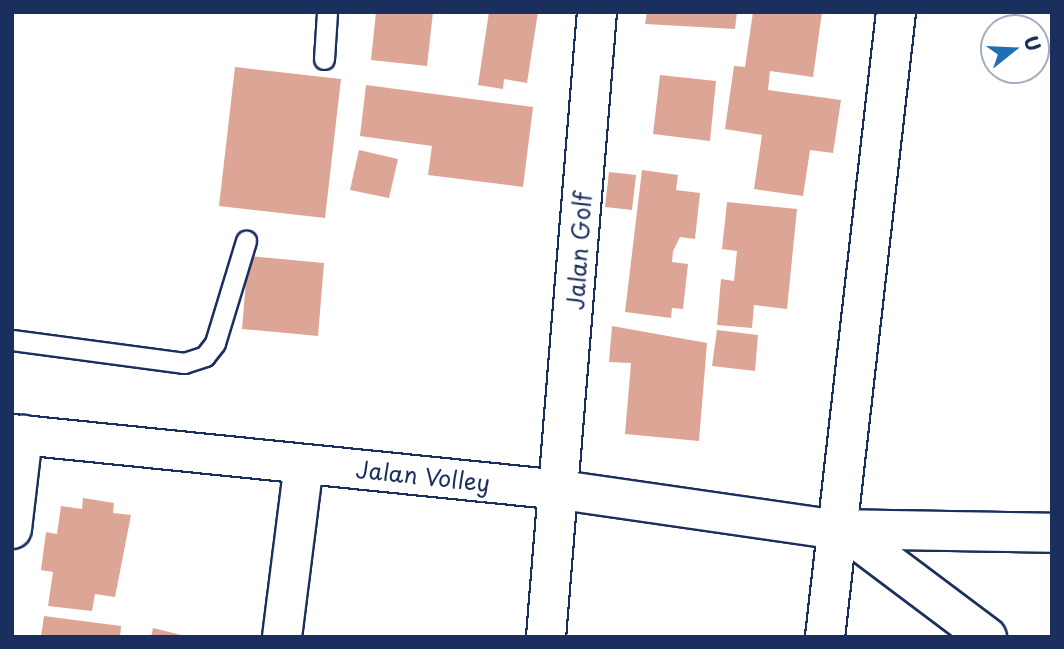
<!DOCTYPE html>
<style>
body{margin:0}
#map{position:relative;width:1064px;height:649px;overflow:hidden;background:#fff;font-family:"Playpen Sans",sans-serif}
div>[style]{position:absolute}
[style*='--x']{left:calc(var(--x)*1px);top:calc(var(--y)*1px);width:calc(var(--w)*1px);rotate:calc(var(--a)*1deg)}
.building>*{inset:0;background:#dda595}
.roads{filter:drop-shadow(2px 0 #1b2f5e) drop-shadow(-2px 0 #1b2f5e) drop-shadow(0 2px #1b2f5e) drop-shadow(0 -2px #1b2f5e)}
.service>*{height:19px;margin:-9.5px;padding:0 9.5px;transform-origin:9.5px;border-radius:9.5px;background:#fff}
.minor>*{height:38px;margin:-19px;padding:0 19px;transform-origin:19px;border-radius:19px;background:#fff}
span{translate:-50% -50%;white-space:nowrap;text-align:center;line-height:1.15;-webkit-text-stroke:7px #fff;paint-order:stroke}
.street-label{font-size:23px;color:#1b2f5e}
.frame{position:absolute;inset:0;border:14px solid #1b2f5e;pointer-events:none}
.north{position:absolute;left:980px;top:14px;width:70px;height:70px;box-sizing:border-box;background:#fff;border:2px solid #a4acbf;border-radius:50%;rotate:72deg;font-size:19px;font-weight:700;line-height:28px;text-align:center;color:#1b2f5e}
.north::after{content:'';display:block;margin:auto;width:24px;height:32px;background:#1f6fb2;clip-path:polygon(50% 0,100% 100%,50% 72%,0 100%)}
</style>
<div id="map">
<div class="building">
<i style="clip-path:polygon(376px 12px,433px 12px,427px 66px,371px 60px)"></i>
<i style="clip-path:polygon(489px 12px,538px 12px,527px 83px,504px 79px,503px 89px,478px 85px)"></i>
<i style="clip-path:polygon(647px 12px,737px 12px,735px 29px,645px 24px)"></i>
<i style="clip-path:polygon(753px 12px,822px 12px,813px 77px,770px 71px,768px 90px,841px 100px,833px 153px,810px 150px,803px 196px,754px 189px,762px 135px,725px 129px,734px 66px,745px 67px)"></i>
<i style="clip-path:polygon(235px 67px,341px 79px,325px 218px,219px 206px)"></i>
<i style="clip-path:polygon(660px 75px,716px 81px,710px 141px,653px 134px)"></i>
<i style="clip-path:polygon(366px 85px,533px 107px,523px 187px,428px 175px,432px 146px,360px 136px)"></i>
<i style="clip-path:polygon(359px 150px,398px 159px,389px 198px,350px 190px)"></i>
<i style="clip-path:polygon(642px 170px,678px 175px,676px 190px,700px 193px,695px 239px,680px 237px,673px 251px,672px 262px,688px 264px,683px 309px,672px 308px,671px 318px,625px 312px)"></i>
<i style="clip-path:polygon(609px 172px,636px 175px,632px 210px,605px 207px)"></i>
<i style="clip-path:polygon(727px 202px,797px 209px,787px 309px,754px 305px,752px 328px,717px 325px,721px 279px,734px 281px,737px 251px,722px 249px)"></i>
<i style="clip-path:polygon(248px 256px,324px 263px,318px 336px,242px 329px)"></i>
<i style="clip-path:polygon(612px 326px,707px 343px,699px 441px,625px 434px,631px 363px,609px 362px)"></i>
<i style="clip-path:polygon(717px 330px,758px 335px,755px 371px,712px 366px)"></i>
<i style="clip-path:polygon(83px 498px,114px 503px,113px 513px,131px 515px,115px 597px,95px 594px,92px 611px,48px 606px,53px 572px,41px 570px,46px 532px,57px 534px,61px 506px,82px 509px)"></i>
<i style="clip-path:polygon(44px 616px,121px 626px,120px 637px,41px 637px)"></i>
<i style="clip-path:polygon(153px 628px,185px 636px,184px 637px,151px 637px)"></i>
</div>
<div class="roads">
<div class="service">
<i style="--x:324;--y:59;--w:47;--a:-86.3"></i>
<i style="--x:12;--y:340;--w:174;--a:7.6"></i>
<i style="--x:184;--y:363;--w:22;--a:-18"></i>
<i style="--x:205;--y:356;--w:16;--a:-52"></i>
<i style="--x:215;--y:343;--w:107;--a:-73.1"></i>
</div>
<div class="minor">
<i style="--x:12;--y:434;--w:552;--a:5.82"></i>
<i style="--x:561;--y:490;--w:275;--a:8.2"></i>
<i style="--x:833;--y:529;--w:219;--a:1"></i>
<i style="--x:12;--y:529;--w:95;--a:-83.3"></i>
<i style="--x:843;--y:529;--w:180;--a:36.9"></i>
<i style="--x:282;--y:637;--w:174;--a:-82.8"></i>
<i style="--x:546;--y:637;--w:627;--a:-85.34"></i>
<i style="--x:825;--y:637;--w:629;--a:-83.52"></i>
</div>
</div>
<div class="street-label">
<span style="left:579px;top:251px;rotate:-86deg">Jalan Golf</span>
<span style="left:423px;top:476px;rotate:6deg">Jalan Volley</span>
</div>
<div class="frame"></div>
<div class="north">U</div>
</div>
